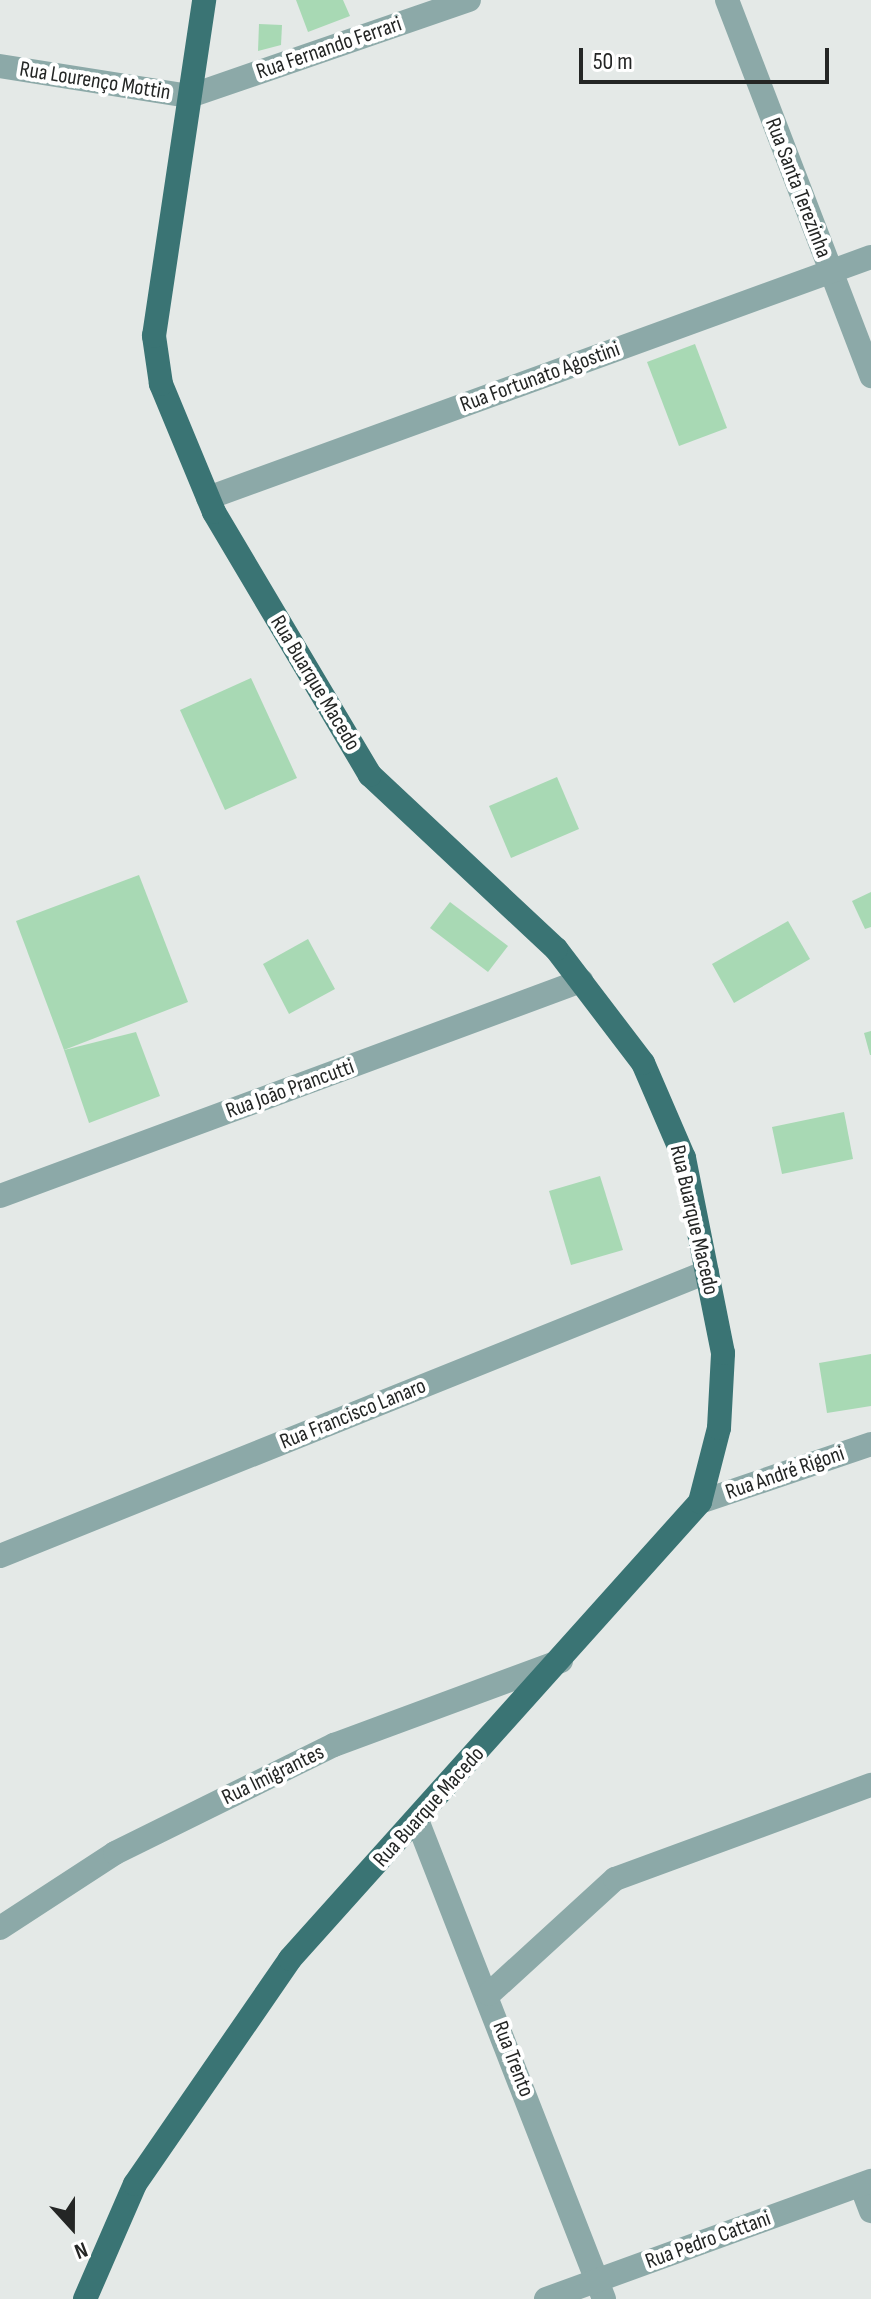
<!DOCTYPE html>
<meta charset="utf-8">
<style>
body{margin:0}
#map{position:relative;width:871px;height:2299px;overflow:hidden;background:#e4e9e7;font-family:"Sofia Sans Condensed",sans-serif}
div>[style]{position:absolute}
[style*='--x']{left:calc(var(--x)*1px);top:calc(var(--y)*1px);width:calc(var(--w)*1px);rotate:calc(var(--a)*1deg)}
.building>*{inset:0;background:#a8d9b4}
.minor>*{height:24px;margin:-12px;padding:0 12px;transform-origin:12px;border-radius:12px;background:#8ca9a8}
.major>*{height:24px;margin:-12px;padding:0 12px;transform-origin:12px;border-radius:12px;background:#3a7474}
span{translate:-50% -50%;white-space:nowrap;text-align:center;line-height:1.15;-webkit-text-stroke:8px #fff;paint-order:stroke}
.street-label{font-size:22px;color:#242625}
.north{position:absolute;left:32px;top:2187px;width:80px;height:80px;-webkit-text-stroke:6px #fff;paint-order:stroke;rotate:159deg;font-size:22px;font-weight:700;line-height:32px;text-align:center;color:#242625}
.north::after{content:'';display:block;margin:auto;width:28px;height:36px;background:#242625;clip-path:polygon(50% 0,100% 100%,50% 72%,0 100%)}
.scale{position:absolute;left:579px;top:48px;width:250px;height:36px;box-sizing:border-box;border:4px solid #242625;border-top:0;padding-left:10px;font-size:24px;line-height:28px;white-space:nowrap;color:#242625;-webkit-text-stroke:6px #fff;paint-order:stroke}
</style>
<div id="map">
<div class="building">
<i style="clip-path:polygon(296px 0,343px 0,350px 16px,308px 32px)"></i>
<i style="clip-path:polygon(259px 24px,282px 25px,281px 45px,258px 51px)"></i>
<i style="clip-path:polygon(695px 344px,727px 428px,679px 446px,647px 362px)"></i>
<i style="clip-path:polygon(251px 678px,297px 778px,225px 810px,180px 710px)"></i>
<i style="clip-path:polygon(557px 777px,579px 829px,511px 858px,489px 806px)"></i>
<i style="clip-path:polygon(139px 875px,188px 1002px,64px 1050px,16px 921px)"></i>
<i style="clip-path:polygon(871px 892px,871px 927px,865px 929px,852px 901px)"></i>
<i style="clip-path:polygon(450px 902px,508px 946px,488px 972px,430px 928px)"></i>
<i style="clip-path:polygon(788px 921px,810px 959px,734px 1003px,712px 964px)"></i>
<i style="clip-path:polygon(308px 939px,335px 989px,289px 1014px,263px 964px)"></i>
<i style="clip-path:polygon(871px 1031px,871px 1055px,870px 1055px,864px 1033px)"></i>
<i style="clip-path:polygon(136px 1032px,160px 1096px,89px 1123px,64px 1050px)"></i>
<i style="clip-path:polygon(844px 1112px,853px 1159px,782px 1174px,772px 1127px)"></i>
<i style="clip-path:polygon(600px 1176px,623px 1250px,571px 1265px,549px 1191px)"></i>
<i style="clip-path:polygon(871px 1354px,871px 1406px,827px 1413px,819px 1363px)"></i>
</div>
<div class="minor">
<i style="--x:727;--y:0;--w:403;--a:69"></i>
<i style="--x:0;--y:66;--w:192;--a:9"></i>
<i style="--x:190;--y:96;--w:295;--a:-19"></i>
<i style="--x:208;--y:498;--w:705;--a:-19.98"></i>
<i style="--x:0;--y:1196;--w:620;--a:-20.31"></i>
<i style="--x:700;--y:1502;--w:181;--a:-18.7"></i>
<i style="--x:0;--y:1556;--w:762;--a:-21.89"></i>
<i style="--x:417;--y:1820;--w:514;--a:68.67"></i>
<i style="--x:0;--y:1928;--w:137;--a:-33.1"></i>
<i style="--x:115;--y:1853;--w:244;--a:-26.3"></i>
<i style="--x:334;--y:1745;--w:242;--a:-20.3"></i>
<i style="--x:489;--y:1994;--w:171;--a:-42.4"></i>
<i style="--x:615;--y:1879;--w:273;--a:-20.2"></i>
<i style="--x:861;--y:2185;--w:28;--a:69"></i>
<i style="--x:546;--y:2299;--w:346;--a:-20"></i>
</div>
<div class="major">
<i style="--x:85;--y:2299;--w:125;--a:-66.5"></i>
<i style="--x:135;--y:2184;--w:273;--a:-55.4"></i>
<i style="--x:290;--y:1959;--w:614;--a:-48.1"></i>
<i style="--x:700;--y:1502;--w:76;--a:-75.6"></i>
<i style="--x:719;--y:1428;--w:75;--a:-86.9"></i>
<i style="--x:723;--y:1353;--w:199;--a:-101.3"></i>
<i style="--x:684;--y:1158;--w:103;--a:-113.3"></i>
<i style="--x:643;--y:1063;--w:143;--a:-127.3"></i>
<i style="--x:556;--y:949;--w:255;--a:-136.9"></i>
<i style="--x:370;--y:775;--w:306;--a:-120.7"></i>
<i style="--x:214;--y:512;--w:139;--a:-112.5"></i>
<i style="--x:161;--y:384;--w:49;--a:-98.3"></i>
<i style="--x:154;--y:336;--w:340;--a:-81.5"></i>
</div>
<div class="street-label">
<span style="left:329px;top:48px;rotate:-19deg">Rua Fernando Ferrari</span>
<span style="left:95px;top:81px;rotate:9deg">Rua Lourenço Mottin</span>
<span style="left:798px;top:188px;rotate:69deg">Rua Santa Terezinha</span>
<span style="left:540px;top:377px;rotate:-20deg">Rua Fortunato Agostini</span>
<span style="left:315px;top:683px;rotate:59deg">Rua Buarque Macedo</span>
<span style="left:290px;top:1089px;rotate:-20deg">Rua João Prancutti</span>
<span style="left:694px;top:1220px;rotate:77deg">Rua Buarque Macedo</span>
<span style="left:353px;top:1414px;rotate:-22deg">Rua Francisco Lanaro</span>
<span style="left:785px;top:1473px;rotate:-19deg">Rua André Rigoni</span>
<span style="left:273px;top:1775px;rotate:-26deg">Rua Imigrantes</span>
<span style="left:429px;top:1807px;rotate:-48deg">Rua Buarque Macedo</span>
<span style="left:513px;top:2059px;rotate:69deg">Rua Trento</span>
<span style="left:708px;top:2240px;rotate:-20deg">Rua Pedro Cattani</span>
</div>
<div class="north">N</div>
<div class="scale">50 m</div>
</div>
